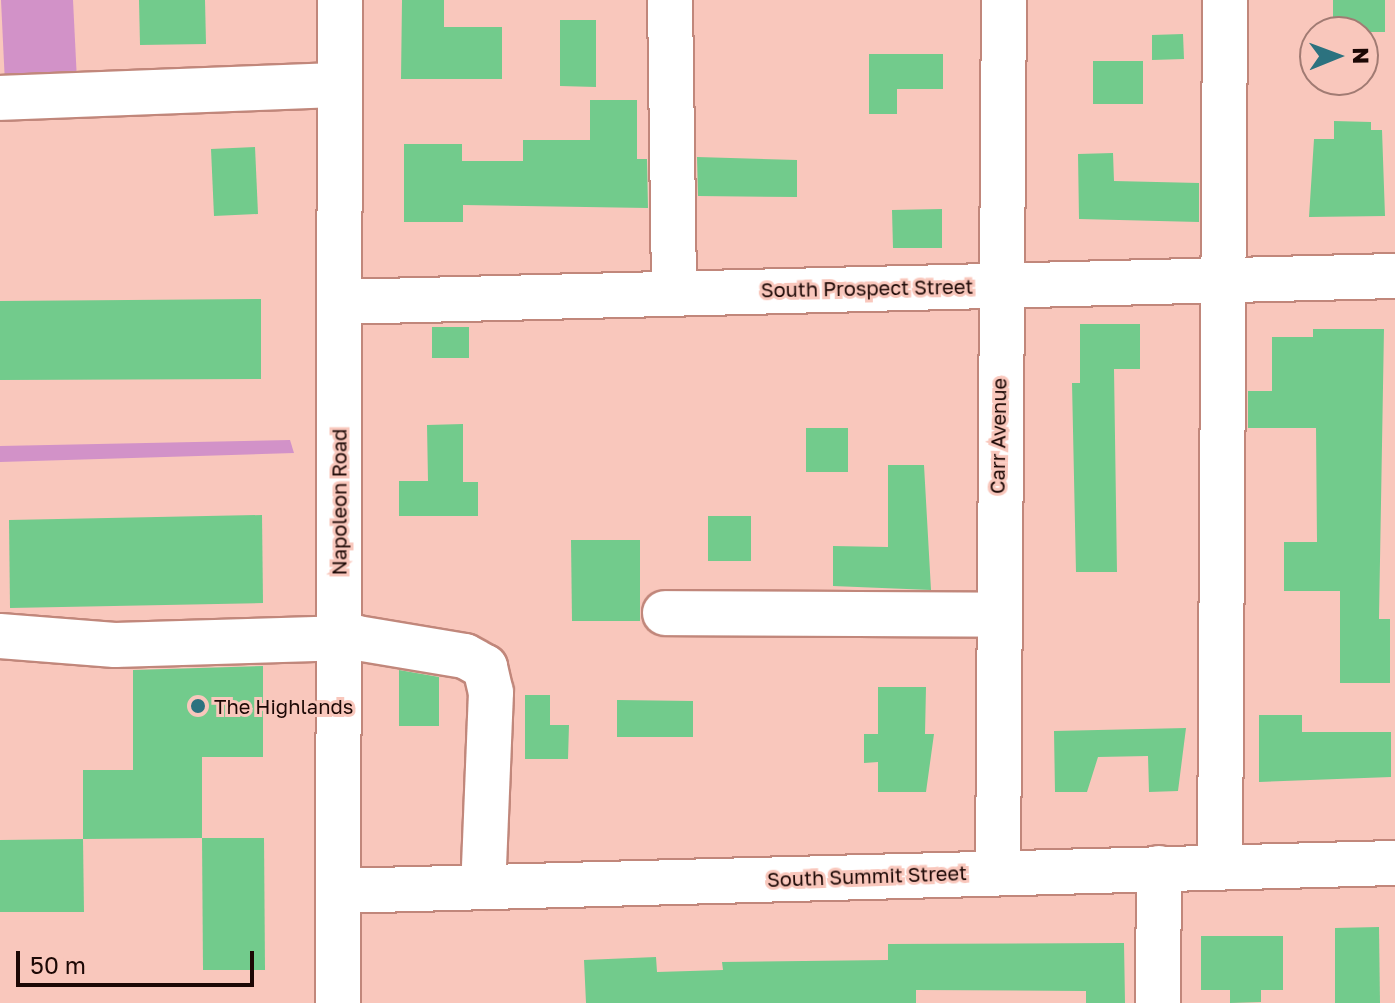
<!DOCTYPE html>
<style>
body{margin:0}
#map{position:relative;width:1395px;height:1003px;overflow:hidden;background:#f9c7bc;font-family:"Golos Text",sans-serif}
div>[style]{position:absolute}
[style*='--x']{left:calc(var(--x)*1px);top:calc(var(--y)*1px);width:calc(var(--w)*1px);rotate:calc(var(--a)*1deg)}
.green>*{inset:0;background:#d292c8}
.building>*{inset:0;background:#72cb8c}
.roads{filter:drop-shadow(2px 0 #c1877b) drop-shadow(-2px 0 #c1877b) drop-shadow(0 2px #c1877b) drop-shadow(0 -2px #c1877b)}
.minor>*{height:44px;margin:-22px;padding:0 22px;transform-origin:22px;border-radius:22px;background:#fff}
.major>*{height:44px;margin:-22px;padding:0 22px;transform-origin:22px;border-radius:22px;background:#fff}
.dots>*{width:22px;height:22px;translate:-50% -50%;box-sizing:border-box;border:4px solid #f9c7bc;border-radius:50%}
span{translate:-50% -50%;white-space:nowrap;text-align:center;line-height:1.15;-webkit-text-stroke:6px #f9c7bc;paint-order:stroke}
.street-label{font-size:20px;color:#1c0805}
.poi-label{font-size:20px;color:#1c0805}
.left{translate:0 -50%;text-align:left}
.north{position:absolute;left:1299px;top:16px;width:80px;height:80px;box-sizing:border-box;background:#f9c7bc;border:2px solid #a17b73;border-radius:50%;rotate:89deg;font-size:22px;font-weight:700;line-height:32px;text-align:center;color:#1c0805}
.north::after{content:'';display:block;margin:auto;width:28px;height:36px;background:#2c727f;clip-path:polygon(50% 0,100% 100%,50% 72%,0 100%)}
.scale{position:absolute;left:16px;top:951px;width:238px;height:36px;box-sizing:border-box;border:4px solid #1c0805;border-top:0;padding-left:10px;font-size:24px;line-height:28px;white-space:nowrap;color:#1c0805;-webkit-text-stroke:6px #f9c7bc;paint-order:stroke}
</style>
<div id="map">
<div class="green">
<i style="clip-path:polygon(1px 0,73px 0,77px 81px,5px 84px)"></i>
<i style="clip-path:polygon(290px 440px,294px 453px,0 462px,0 446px)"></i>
</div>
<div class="building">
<i style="clip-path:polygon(139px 0,205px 0,206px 44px,140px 45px)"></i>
<i style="clip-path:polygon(402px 0,444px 0,444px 27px,502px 27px,502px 79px,401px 79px)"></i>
<i style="clip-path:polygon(1333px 0,1385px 0,1385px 32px,1333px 32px)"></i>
<i style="clip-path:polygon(560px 20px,596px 20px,596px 87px,560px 86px)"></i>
<i style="clip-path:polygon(1183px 34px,1184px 59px,1152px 60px,1152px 35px)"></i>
<i style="clip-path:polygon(869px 54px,943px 54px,943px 89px,897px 89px,897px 114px,869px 114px)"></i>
<i style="clip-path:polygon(1093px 61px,1143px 61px,1143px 104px,1093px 104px)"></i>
<i style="clip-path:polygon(590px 100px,637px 100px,637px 159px,647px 159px,648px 208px,463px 205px,463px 222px,404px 222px,404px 144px,462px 144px,462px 161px,523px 161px,523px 140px,590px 140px)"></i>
<i style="clip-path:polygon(1334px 121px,1371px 122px,1371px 130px,1382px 130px,1385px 216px,1309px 217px,1314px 139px,1334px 139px)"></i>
<i style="clip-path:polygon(255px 147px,258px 214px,214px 216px,211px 149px)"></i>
<i style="clip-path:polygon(1113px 153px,1114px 181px,1199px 183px,1199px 222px,1079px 219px,1078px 154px)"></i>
<i style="clip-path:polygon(697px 157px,797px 160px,797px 197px,698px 196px)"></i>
<i style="clip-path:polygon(942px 209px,942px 248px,893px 248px,892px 210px)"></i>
<i style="clip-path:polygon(261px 299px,261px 379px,0 380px,0 301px)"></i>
<i style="clip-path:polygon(1080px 324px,1140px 324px,1140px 369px,1114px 369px,1117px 572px,1076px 572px,1072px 383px,1080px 383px)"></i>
<i style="clip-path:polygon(432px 327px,469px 327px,469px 358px,432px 358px)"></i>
<i style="clip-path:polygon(1313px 329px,1384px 329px,1379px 619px,1390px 619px,1390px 683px,1340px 683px,1340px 591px,1284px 591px,1284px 542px,1317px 542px,1316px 428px,1248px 428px,1248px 391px,1272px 391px,1272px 337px,1313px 337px)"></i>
<i style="clip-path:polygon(463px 424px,463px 482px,478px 482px,478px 516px,399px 516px,399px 481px,428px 481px,427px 425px)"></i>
<i style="clip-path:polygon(806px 428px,848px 428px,848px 472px,806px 472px)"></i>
<i style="clip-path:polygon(888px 465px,924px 465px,931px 590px,833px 586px,833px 546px,888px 547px)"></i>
<i style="clip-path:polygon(262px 515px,263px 603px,10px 608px,9px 520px)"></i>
<i style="clip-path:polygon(708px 516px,751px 516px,751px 561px,708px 561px)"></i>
<i style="clip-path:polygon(571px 540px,640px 540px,640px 621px,572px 621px)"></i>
<i style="clip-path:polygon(263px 666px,263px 757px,202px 757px,202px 838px,83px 839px,83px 770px,133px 770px,133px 670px)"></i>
<i style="clip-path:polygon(399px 670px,439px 677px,439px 726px,399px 726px)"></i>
<i style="clip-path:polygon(878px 687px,926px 687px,925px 734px,934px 734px,926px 792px,878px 792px,878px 762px,864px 763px,864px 734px,878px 734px)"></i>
<i style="clip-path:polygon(525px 695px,550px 695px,550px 725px,569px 725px,568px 759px,525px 759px)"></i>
<i style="clip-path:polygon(617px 700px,693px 701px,693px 737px,617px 737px)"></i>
<i style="clip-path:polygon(1259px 715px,1302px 715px,1302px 732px,1391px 732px,1391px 777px,1259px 782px)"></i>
<i style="clip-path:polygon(1186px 728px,1178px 791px,1149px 792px,1148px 756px,1098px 757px,1087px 792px,1055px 792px,1054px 731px)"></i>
<i style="clip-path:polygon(202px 838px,264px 838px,265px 970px,203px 970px)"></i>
<i style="clip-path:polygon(83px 839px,84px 912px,0 912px,0 840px)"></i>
<i style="clip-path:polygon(1379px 927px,1380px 1003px,1335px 1003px,1335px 928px)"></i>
<i style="clip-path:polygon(1201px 936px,1283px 936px,1283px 990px,1261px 990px,1261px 1002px,1230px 1003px,1230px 990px,1201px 990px)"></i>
<i style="clip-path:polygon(1124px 943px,1125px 1003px,1086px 1003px,1086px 991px,916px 990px,916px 1003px,586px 1003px,584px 960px,656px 957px,657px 972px,723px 970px,722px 962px,888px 960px,888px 944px)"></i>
</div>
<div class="roads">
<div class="minor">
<i style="--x:670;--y:0;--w:292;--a:89.2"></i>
<i style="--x:0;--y:98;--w:340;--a:-2.2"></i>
<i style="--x:339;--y:302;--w:1056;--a:-1.41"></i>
<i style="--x:665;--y:613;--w:330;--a:0.3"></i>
<i style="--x:0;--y:636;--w:115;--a:4.5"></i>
<i style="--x:115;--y:645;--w:242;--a:-1.7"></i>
<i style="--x:357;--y:638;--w:109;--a:9.5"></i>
<i style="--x:465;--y:656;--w:23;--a:29"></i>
<i style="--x:485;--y:667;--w:26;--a:77"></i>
<i style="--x:491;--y:692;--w:195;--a:92.3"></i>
<i style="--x:1220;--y:867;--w:867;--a:-89.67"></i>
<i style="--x:998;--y:872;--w:872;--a:-89.61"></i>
<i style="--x:339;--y:891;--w:1056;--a:-1.52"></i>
<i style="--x:1158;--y:1003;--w:135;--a:-89.6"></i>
</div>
<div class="major">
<i style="--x:338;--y:1003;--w:1003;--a:-89.89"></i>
</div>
</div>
<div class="dots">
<i style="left:198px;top:706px;background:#2c727f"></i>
</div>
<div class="street-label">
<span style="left:867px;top:288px;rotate:-1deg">South Prospect Street</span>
<span style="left:998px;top:436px;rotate:-89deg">Carr Avenue</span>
<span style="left:339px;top:502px;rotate:-90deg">Napoleon Road</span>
<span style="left:867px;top:876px;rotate:-2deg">South Summit Street</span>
</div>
<div class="poi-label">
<span class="left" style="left:214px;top:706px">The Highlands</span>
</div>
<div class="north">N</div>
<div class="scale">50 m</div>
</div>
